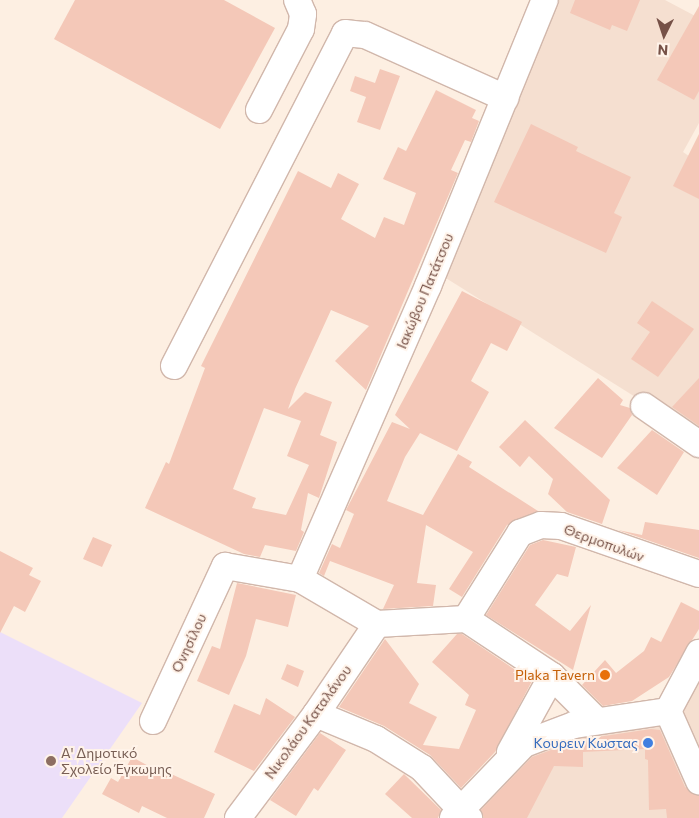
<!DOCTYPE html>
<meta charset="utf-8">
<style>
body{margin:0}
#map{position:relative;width:699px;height:818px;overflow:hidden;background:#fdefe2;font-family:Commissioner,sans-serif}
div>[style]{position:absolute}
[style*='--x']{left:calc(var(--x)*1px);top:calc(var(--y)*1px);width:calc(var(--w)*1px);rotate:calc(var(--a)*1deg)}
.residential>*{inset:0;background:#f5dfd0}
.education>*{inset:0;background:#ecdff9}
.building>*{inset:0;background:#f4c8b8}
.roads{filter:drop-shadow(1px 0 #d1b7ab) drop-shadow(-1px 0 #d1b7ab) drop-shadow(0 1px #d1b7ab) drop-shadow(0 -1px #d1b7ab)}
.minor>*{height:26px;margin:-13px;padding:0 13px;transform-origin:13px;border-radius:13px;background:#fff}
.dots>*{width:14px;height:14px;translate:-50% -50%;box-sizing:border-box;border:2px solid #fff3e9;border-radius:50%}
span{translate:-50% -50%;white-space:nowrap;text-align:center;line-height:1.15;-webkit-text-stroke:4px #fff3e9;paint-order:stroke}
.street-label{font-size:14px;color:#765147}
.food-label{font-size:14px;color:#c56008}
.right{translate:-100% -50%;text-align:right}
.shop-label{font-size:14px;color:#366cbe}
.education-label{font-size:14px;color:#785e54}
.left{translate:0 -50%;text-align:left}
.north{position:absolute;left:639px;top:10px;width:50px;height:50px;-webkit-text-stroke:4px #fff3e9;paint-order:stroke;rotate:184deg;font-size:14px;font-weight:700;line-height:20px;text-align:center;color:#765147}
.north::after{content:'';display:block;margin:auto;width:18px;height:22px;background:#765147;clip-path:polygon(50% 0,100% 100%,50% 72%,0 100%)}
</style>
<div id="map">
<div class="residential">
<i style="clip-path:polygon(557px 0,665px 0,699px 18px,699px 123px,683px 152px,699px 163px,699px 437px,441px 275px)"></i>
<i style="clip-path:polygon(699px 672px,699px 818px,457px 818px,524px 747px,676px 716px)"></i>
</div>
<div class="education">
<i style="clip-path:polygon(0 632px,142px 703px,62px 818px,0 818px)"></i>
</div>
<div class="building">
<i style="clip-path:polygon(75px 0,224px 0,275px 28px,220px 129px,54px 39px)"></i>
<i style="clip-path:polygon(575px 0,640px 0,627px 31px,612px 25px,610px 30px,570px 13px)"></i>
<i style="clip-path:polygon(699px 6px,699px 91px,694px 100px,657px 80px)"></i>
<i style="clip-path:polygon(380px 69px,400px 76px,380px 130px,357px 122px,366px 97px,350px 91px,355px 76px,375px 83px)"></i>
<i style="clip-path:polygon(evenodd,436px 90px,476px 110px,472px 118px,479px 121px,471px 142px,465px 140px,451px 170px,458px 173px,366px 390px,335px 361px,369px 326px,331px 310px,295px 389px,288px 409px,305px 392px,332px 402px,320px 435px,337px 442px,319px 498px,308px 493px,301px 530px,304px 532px,296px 551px,265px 545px,260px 557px,244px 554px,145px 508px,166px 462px,169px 464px,205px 368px,201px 366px,298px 171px,331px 188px,338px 173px,359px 184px,341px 219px,375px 238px,384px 217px,404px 225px,416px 193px,383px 179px,398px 147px,406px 151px,436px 90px,264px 408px,301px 421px,287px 456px,309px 465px,286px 515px,252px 508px,256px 498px,233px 489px,264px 408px)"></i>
<i style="clip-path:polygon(531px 124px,578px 147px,576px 151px,631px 177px,614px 213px,622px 217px,606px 253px,494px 202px)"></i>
<i style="clip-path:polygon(699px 134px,699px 199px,673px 186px)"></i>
<i style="clip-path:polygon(462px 291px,522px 322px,507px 351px,491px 343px,471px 381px,489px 392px,457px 451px,420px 433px,405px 457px,387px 501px,423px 515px,458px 454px,472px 462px,469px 467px,538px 511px,507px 525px,462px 597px,449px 589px,473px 552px,426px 525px,417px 583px,436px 585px,433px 606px,383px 609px,394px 585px,330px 561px,324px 576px,319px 573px,332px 544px,340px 548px,354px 514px,346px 510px,392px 422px,410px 429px,395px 415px)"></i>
<i style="clip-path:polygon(652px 301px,694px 329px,658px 377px,631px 359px,650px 332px,637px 323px)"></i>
<i style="clip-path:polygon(598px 378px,623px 400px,620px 405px,630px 408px,632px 415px,602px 458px,554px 428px)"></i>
<i style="clip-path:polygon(699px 378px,699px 426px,672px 407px)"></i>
<i style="clip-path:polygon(525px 420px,610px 500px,602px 524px,567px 512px,548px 494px,553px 479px,529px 456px,520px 467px,499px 447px)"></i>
<i style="clip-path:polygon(652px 430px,684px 452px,657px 495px,617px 468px)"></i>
<i style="clip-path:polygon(645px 522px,699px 530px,699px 558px,618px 530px,642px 535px)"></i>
<i style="clip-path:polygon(93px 537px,112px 545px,102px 567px,83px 559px)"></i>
<i style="clip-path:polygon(543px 540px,576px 547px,568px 577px,557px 574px,535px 605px,570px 631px,591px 605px,573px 670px,486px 615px,530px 545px)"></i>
<i style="clip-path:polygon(0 551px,33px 568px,29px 575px,41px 581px,25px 612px,14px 606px,0 633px)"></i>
<i style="clip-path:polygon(237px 583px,296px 595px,288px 627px,256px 619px,246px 656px,229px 695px,197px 681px,212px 646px,220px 649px)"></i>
<i style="clip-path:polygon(681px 602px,699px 611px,699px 629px,669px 677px,632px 701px,603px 706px,582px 685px,605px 660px,616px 673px,644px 651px,651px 637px,661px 642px)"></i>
<i style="clip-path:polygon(457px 634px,462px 634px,532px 681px,495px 752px,461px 788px,430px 755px,384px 726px,339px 707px,385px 639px,419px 684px,409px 703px,437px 717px,423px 745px,459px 749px,476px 710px,465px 705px,469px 695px,432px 662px)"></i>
<i style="clip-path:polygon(287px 664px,304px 671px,298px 687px,281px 679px)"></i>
<i style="clip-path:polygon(266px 698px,295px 717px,254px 771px,214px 752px,234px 704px,260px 715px)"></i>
<i style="clip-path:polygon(651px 729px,660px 730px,685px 787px,699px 796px,699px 818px,667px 818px,666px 809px,649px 810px,648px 760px,645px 759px,645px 749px,583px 752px,583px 767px,554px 766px,527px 818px,484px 818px,481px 810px,532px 757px,578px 740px)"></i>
<i style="clip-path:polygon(320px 733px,346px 750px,318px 791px,314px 788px,296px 816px,270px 800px)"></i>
<i style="clip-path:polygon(132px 757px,167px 776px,169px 773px,215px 794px,204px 818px,167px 818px,142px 806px,139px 813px,102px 794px,111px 778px,118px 782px)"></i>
<i style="clip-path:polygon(404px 774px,441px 810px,438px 818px,412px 818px,385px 794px)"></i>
</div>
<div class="roads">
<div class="minor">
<i style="--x:259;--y:110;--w:91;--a:-62.6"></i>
<i style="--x:301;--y:29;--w:15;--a:-82"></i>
<i style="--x:303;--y:14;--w:15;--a:-113"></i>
<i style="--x:174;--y:366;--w:374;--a:-62.8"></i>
<i style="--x:345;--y:33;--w:20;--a:6"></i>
<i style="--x:365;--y:35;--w:154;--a:24.2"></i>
<i style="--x:644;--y:406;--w:67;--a:34.6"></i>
<i style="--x:300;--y:579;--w:320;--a:-66.4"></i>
<i style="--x:428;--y:286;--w:309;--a:-67.8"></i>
<i style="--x:466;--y:619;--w:102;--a:-57.9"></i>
<i style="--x:520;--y:533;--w:22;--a:-21"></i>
<i style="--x:541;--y:525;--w:20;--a:3"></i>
<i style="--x:561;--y:526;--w:146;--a:19.2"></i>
<i style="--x:668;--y:711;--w:77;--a:66.1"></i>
<i style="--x:668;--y:711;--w:66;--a:-61.9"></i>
<i style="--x:316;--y:714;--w:65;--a:22.6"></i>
<i style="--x:376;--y:739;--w:54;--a:32.2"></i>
<i style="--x:422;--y:768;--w:69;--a:46.8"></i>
<i style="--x:153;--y:721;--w:171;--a:-65.1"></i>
<i style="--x:225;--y:566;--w:76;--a:9.8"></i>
<i style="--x:300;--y:579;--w:89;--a:30.3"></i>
<i style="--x:377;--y:624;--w:89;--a:-3.2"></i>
<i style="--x:466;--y:619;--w:103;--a:33.5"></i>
<i style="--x:552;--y:676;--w:64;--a:45"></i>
<i style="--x:510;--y:752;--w:87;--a:-61.1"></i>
<i style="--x:238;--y:818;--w:130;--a:-53.1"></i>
<i style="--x:316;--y:714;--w:109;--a:-55.9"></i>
<i style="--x:453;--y:818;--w:103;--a:-46.2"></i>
<i style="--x:524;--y:744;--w:53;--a:-20.8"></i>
<i style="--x:574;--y:725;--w:95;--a:-8.5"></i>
</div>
</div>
<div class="dots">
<i style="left:605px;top:675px;background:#e8710a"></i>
<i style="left:648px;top:743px;background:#3f7fe0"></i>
<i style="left:51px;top:761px;background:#8d6e63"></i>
</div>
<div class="street-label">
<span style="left:425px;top:291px;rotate:-67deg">Ιακώβου Πατάτσου</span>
<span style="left:604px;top:543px;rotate:20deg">Θερμοπυλών</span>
<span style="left:189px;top:643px;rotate:-65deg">Ονησίλου</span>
<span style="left:308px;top:722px;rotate:-54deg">Νικολάου Καταλάνου</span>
</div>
<div class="food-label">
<span class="right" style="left:595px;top:675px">Plaka Tavern</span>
</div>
<div class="shop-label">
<span class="right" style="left:638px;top:743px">Κουρειν Κωστας</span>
</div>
<div class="education-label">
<span class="left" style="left:61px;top:761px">Α' Δημοτικό<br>Σχολείο Έγκωμης</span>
</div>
<div class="north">N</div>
</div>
